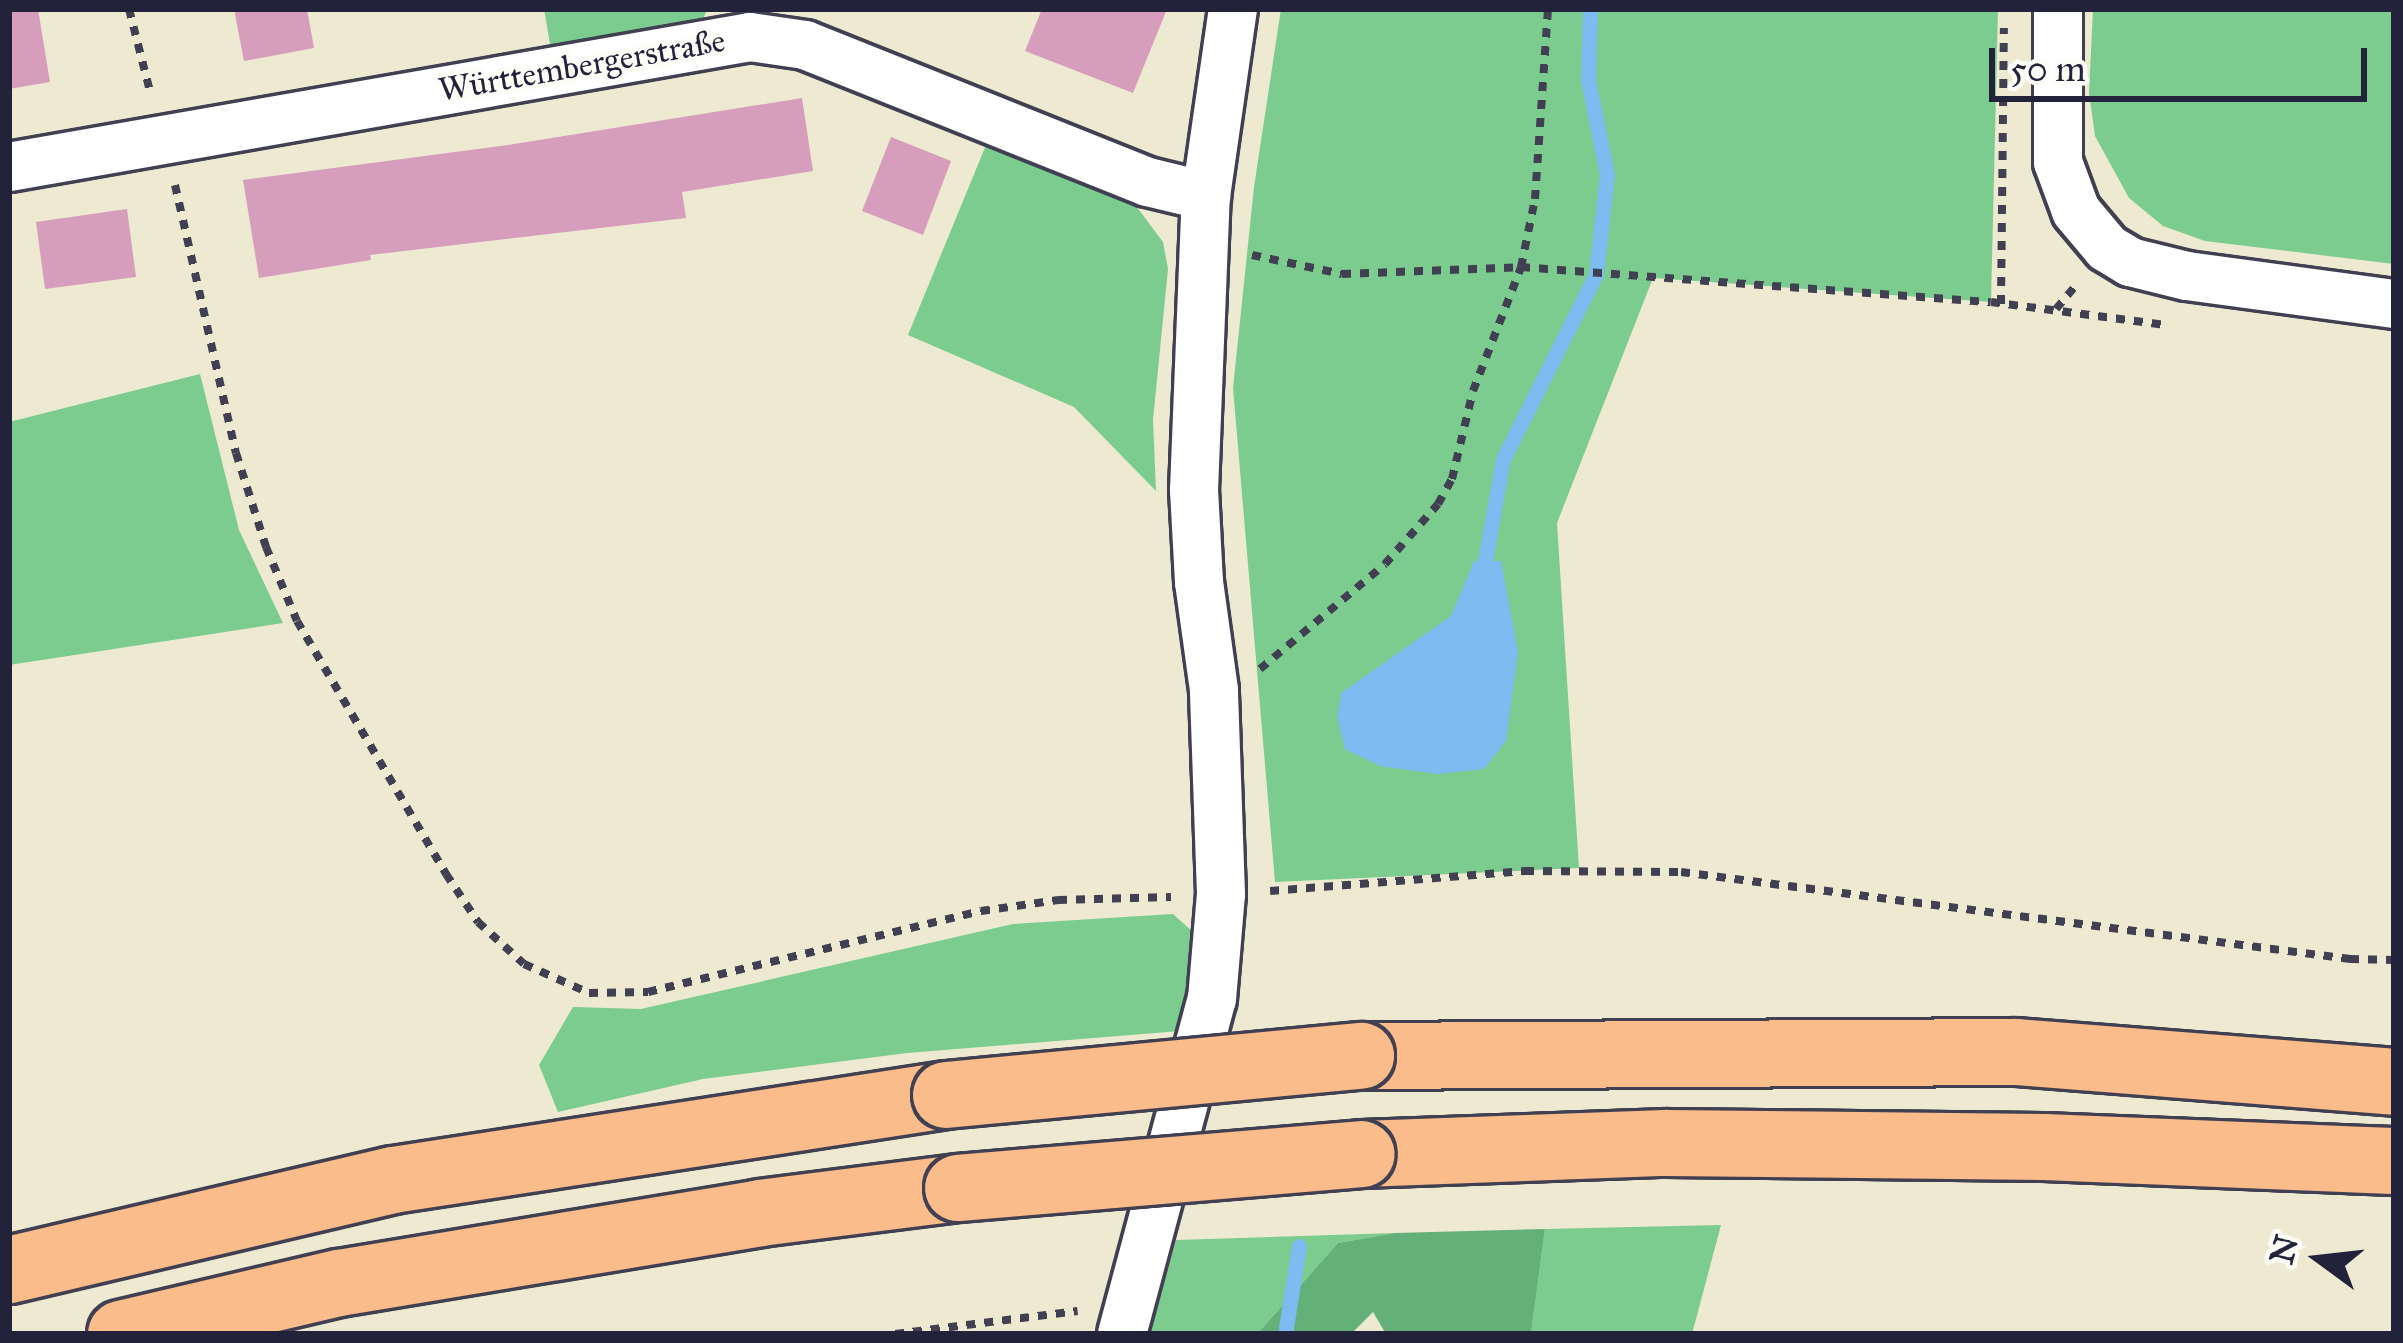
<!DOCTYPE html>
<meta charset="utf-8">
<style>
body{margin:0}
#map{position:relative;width:2403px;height:1343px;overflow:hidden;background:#eeead1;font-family:"IM FELL Great Primer",serif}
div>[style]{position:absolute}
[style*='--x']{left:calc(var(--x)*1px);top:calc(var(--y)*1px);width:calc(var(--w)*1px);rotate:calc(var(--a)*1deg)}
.green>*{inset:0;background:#7bcc8e}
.forest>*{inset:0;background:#64b079}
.water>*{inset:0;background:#7dbbf0}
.stream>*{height:15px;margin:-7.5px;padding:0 7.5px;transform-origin:7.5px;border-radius:7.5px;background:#7dbbf0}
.building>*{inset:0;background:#d69dbc}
.path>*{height:8px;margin-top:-4px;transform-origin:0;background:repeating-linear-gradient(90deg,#414052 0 9px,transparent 0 18px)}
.roads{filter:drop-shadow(3px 0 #414052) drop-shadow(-3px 0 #414052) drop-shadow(0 3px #414052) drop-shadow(0 -3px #414052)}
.minor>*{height:48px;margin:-24px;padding:0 24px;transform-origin:24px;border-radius:24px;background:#fff}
.motorway>*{height:66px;margin:-33px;padding:0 33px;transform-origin:33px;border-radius:33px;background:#fabc8b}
.bridges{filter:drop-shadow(3px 0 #414052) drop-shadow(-3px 0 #414052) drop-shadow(0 3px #414052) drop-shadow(0 -3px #414052)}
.motorway-bridge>*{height:66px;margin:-33px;padding:0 33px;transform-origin:33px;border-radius:33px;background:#fabc8b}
span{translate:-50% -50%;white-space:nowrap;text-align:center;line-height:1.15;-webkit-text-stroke:10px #fdfcf7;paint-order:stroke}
.street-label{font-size:33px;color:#22223b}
.frame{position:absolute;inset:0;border:12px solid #22223b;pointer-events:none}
.north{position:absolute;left:2259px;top:1199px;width:120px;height:120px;-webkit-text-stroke:9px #fdfcf7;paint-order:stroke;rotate:285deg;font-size:33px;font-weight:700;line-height:48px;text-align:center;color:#22223b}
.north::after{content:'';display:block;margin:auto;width:42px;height:54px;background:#22223b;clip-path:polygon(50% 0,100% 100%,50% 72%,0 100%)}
.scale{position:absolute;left:1989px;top:48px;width:378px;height:54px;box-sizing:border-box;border:6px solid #22223b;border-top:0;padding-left:15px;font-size:36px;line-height:42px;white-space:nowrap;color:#22223b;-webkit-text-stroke:9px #fdfcf7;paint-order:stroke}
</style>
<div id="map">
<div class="green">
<i style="clip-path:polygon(544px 9px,708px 9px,701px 22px,552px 56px)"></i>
<i style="clip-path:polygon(1281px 9px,1998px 9px,1991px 302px,1653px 278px,1557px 523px,1579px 868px,1275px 882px,1233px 388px,1254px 187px)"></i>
<i style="clip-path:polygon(2093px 9px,2394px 9px,2394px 264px,2205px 241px,2163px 226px,2129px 198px,2095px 136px,2089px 93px)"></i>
<i style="clip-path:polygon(986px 145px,1121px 186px,1163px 242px,1168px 269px,1153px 420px,1156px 491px,1074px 407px,908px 335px)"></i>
<i style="clip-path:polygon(200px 374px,239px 530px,283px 623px,9px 665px,9px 422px)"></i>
<i style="clip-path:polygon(1173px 914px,1193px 932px,1180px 1031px,907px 1053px,703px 1079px,558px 1112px,539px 1065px,573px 1007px,641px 1009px,1013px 924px)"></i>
<i style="clip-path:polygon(1721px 1225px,1692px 1334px,1531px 1334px,1545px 1229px)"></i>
<i style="clip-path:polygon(1395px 1233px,1338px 1243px,1257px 1334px,1150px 1334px,1176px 1240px)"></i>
</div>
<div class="forest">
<i style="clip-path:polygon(1545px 1229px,1531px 1334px,1386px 1334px,1373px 1312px,1351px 1334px,1257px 1334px,1338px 1243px,1395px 1233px)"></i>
</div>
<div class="water">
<i style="clip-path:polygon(1474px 561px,1501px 561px,1518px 652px,1506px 741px,1484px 769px,1437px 774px,1380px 766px,1345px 749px,1337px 717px,1341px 693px,1451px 616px)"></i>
</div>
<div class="stream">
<i style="--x:1485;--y:561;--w:104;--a:-80"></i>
<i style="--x:1503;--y:459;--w:207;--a:-63.3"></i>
<i style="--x:1596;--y:274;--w:100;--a:-83.7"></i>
<i style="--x:1607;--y:175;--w:97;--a:-101.3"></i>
<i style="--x:1588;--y:80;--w:71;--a:-88.4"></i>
<i style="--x:1285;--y:1334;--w:89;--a:-81"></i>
</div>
<div class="building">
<i style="clip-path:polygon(9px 9px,38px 9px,50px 82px,9px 89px)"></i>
<i style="clip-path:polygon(234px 9px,307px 9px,314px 48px,244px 61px)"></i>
<i style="clip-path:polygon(1042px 9px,1167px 9px,1133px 93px,1025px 51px)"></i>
<i style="clip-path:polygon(802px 98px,813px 171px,682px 192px,686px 218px,370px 255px,371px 260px,259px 278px,243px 180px,508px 145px)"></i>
<i style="clip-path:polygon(891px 137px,951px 161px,923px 235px,862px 211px)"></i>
<i style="clip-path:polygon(127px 209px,136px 277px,45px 289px,36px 222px)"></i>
</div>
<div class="path">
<i style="--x:129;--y:9;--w:89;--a:75.7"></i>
<i style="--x:175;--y:185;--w:275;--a:77.2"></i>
<i style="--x:236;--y:453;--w:99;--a:72.3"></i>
<i style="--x:266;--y:547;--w:80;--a:67.3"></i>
<i style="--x:297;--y:621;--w:294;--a:59.5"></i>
<i style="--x:446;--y:874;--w:58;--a:56.3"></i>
<i style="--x:478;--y:922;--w:62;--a:42.4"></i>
<i style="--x:524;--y:964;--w:71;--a:24"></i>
<i style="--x:589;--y:993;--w:59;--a:-1"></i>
<i style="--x:648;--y:992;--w:343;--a:-13.7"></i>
<i style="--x:981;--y:911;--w:78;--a:-8.1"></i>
<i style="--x:1058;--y:900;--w:113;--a:-1.5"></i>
<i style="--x:1252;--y:255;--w:92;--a:11.9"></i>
<i style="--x:1342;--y:274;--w:179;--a:-2.2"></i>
<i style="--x:1521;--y:267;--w:69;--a:-78.4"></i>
<i style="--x:1535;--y:199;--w:190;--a:-86.1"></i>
<i style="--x:2001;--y:304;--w:276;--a:-89.4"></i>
<i style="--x:2056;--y:309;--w:33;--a:-50"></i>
<i style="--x:1260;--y:669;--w:163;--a:-40"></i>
<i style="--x:1385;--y:564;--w:80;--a:-48.5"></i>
<i style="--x:1438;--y:504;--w:29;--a:-61"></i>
<i style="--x:1452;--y:479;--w:90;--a:-76.6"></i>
<i style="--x:1473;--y:391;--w:133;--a:-68.8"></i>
<i style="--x:1521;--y:267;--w:471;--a:4.3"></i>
<i style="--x:1991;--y:302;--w:176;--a:7.5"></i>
<i style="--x:1270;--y:891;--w:256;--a:-4.5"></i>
<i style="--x:1525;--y:871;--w:156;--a:0.4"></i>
<i style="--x:1681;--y:872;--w:675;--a:7.41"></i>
<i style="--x:2350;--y:959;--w:44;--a:1.3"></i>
<i style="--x:895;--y:1334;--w:184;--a:-7.2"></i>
</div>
<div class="roads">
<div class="minor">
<i style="--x:2058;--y:9;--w:153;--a:90"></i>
<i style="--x:2058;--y:162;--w:52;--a:69.8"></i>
<i style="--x:2076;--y:211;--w:48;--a:50"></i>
<i style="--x:2107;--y:248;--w:27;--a:31"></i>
<i style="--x:2130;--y:262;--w:59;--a:13.8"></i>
<i style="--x:2187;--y:276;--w:209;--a:7.7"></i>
<i style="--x:9;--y:167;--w:752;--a:-9.95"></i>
<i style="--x:750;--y:37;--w:56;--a:8.3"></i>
<i style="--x:805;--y:45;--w:369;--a:21.8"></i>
<i style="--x:1148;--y:182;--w:60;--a:13.6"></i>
<i style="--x:1122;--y:1334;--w:347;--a:-75"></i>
<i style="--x:1212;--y:999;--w:105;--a:-85.1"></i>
<i style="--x:1221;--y:894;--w:204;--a:-92"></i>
<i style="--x:1214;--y:690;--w:109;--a:-97.9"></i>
<i style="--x:1199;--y:582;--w:92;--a:-93.1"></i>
<i style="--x:1194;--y:490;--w:294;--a:-87.7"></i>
<i style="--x:1206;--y:196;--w:189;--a:-81.8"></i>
</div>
<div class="motorway">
<i style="--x:1361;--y:1056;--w:655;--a:-0.35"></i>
<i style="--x:2016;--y:1052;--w:379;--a:4.5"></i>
<i style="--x:1362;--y:1154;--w:304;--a:-2.1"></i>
<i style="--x:1666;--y:1143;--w:378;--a:0.6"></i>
<i style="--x:2044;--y:1147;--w:350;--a:2.3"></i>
<i style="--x:9;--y:1270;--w:394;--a:-13.2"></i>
<i style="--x:393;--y:1180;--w:559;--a:-8.74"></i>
<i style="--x:121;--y:1334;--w:224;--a:-13.2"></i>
<i style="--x:339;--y:1283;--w:427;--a:-9.4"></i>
<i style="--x:760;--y:1213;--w:200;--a:-7.2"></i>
</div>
</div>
<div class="bridges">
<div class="motorway-bridge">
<i style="--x:946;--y:1095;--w:417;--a:-5.4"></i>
<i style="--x:958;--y:1188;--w:405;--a:-4.8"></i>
</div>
</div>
<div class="street-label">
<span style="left:582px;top:66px;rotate:-10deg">Württembergerstraße</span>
</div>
<div class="frame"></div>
<div class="north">N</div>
<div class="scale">50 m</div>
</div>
